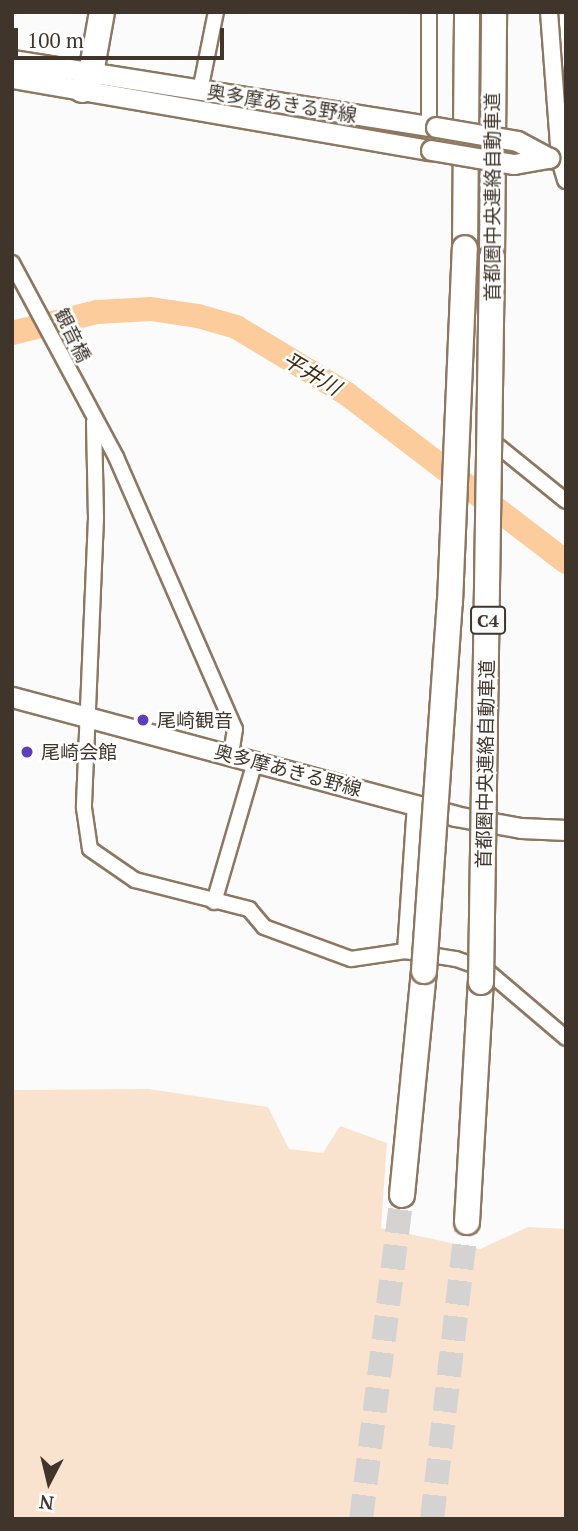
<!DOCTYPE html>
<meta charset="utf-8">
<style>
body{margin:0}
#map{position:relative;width:578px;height:1531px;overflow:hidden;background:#fbfbfb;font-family:"PT Serif","Noto Sans JP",serif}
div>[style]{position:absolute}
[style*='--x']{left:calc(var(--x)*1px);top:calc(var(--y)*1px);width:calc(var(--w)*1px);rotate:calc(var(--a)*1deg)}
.green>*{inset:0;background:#fae3ce}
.river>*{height:24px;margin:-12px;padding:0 12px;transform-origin:12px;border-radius:12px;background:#fdcc9d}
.motorway-tunnel>*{height:24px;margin-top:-12px;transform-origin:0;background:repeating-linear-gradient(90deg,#d5d3d1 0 24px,transparent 0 36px)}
.roads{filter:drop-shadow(2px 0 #8e7760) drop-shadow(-2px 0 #8e7760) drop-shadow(0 2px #8e7760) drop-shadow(0 -2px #8e7760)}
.minor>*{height:14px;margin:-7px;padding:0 7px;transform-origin:7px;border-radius:7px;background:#fff}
.tertiary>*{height:16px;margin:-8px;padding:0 8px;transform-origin:8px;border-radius:8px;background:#fff}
.secondary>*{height:19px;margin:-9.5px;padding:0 9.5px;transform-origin:9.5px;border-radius:9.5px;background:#fff}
.motorway>*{height:24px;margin:-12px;padding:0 12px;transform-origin:12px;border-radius:12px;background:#fff}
.bridges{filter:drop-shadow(2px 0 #8e7760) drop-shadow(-2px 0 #8e7760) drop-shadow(0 2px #8e7760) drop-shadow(0 -2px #8e7760)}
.secondary-bridge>*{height:19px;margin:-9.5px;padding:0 9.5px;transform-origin:9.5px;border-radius:9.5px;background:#fff}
.motorway-bridge>*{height:24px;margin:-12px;padding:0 12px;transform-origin:12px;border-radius:12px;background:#fff}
.dots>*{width:19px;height:19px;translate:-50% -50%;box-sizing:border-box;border:4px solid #fff;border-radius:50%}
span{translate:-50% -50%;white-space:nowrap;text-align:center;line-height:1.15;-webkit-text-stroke:5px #fff;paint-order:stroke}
.shield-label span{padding:2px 5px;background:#fff;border:2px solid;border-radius:5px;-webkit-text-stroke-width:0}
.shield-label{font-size:18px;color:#3f352b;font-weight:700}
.street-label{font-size:19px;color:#3f352b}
.poi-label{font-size:19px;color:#3f352b}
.left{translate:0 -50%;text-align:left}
.water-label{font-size:21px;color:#432a10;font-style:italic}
.frame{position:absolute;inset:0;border:14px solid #3f352b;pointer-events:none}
.north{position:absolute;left:14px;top:1447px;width:70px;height:70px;-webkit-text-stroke:5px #fff;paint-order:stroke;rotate:187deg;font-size:19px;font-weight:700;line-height:28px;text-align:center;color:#3f352b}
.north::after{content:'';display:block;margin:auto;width:24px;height:32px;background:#3f352b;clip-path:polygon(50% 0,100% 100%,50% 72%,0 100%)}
.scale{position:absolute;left:14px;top:28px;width:210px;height:32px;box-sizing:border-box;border:4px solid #3f352b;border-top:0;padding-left:9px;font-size:21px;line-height:24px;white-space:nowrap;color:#3f352b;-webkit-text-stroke:5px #fff;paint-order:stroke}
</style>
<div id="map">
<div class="green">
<i style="clip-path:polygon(149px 1089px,268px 1107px,289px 1149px,323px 1153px,340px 1126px,387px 1143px,381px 1228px,480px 1249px,528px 1227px,566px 1229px,566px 1519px,12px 1519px,12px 1090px)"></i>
</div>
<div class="river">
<i style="--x:12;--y:333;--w:88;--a:-13.9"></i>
<i style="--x:97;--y:312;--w:54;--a:-3.2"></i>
<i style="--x:151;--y:309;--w:48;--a:8.5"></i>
<i style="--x:198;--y:316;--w:40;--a:16"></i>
<i style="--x:236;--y:327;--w:130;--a:31.1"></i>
<i style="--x:347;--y:394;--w:276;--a:37.5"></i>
</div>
<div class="motorway-tunnel">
<i style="--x:361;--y:1519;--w:327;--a:-82.8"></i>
<i style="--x:432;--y:1519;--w:299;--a:-83.3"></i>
</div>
<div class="roads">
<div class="minor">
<i style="--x:200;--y:91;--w:81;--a:-78.6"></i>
<i style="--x:429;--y:127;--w:115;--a:-90"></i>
<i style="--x:12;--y:263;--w:220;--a:61.8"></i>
<i style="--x:116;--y:457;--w:297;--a:66.4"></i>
<i style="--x:235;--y:729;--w:26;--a:99"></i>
<i style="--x:94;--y:422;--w:96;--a:88.8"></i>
<i style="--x:96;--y:518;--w:290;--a:92.4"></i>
<i style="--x:84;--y:808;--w:41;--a:81.7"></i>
<i style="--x:90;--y:849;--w:55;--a:34.6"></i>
<i style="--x:135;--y:880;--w:118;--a:14.3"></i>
<i style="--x:249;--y:909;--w:23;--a:50"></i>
<i style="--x:264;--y:927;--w:93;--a:20.2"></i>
<i style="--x:351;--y:959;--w:55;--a:-8.4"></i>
<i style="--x:405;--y:951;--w:52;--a:8.9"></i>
<i style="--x:456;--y:959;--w:31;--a:19"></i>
<i style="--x:485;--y:969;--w:106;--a:40.4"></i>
<i style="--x:498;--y:446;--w:87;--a:39"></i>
<i style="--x:214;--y:902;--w:146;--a:-73.7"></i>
<i style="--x:405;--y:951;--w:146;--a:-86.1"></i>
</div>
<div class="tertiary">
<i style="--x:549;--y:12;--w:148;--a:85.7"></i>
<i style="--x:560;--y:160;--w:21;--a:73"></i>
</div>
<div class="secondary">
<i style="--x:12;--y:60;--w:429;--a:9"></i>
<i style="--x:12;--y:78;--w:425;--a:9.8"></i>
<i style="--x:549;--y:158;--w:17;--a:7"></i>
<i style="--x:12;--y:697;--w:459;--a:15"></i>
<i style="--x:455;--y:816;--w:67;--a:10.3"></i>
<i style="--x:521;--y:828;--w:45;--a:2.5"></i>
</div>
<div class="motorway">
<i style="--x:82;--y:90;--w:19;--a:-62"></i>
<i style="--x:91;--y:73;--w:62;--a:-79.8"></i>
<i style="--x:465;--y:248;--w:236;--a:-89.5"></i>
<i style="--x:492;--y:257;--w:245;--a:-89.5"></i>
<i style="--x:402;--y:1195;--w:225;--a:-84.4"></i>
<i style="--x:467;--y:1222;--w:240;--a:-86.7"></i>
</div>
</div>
<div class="bridges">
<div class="secondary-bridge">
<i style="--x:436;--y:127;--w:82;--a:9.8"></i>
<i style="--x:517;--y:141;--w:36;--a:28"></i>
<i style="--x:431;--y:150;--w:84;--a:9.6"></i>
<i style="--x:514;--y:164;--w:36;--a:-10"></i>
</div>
<div class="motorway-bridge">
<i style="--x:424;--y:971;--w:370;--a:-86"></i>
<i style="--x:450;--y:602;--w:354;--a:-87.6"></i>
<i style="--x:481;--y:982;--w:725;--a:-89.13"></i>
</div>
</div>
<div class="dots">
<i style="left:143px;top:720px;background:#5f3fb8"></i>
<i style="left:27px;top:752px;background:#5f3fb8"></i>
</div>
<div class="shield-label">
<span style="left:488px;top:620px">C4</span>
</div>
<div class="street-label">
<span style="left:282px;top:103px;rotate:9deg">奥多摩あきる野線</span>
<span style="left:492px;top:197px;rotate:-90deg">首都圏中央連絡自動車道</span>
<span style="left:73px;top:335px;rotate:64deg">観音橋</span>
<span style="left:485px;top:764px;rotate:-89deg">首都圏中央連絡自動車道</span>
<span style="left:288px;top:770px;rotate:15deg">奥多摩あきる野線</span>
</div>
<div class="poi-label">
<span class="left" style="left:157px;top:720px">尾崎観音</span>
<span class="left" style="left:41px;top:752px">尾崎会館</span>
</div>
<div class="water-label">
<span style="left:312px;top:373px;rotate:31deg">平井川</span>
</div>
<div class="frame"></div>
<div class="north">N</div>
<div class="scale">100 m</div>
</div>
